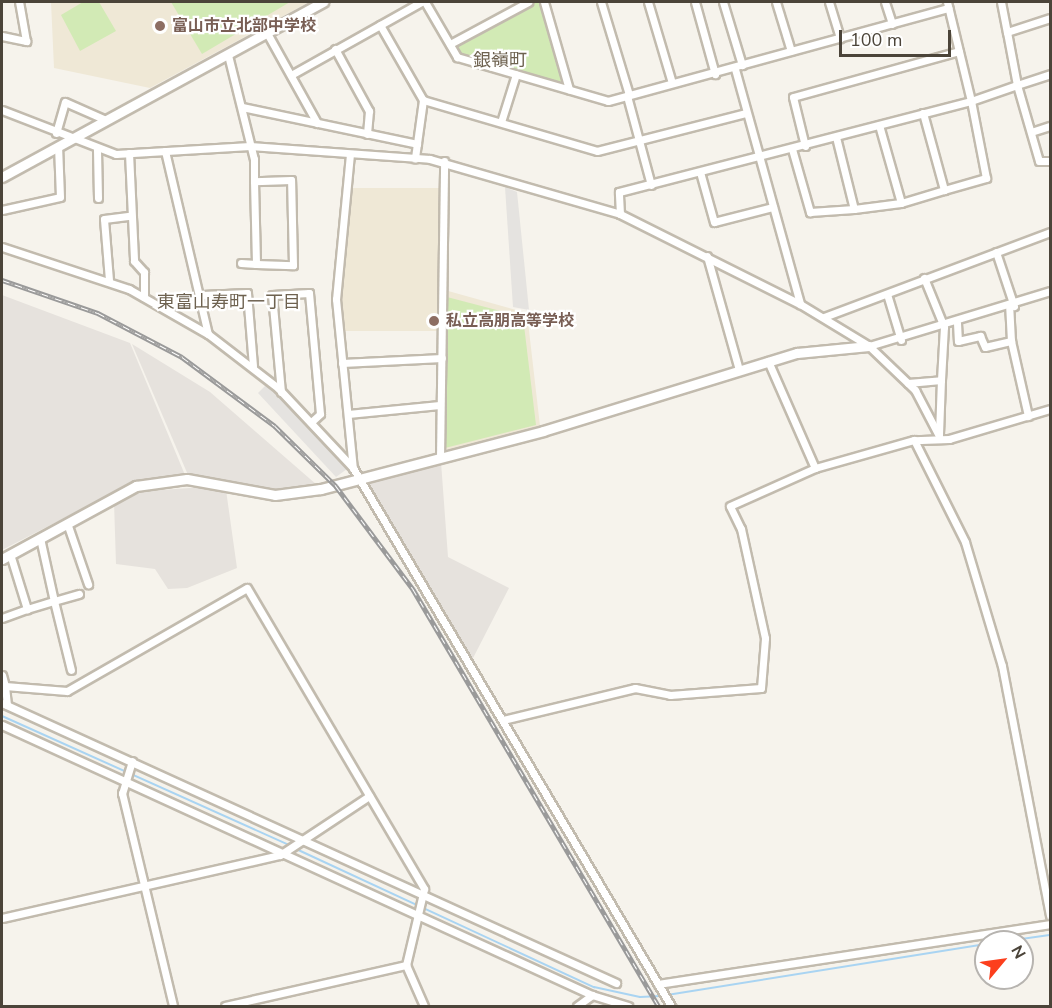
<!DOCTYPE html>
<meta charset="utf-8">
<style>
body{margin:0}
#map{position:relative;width:1052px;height:1008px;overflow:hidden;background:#f6f3ec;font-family:"Nunito Sans","Noto Sans JP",sans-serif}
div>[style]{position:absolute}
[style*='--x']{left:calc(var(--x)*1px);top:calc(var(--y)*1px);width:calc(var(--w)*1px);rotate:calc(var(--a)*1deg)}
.industrial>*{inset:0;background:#e6e2dd}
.education>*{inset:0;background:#efe8d6}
.green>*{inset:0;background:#d2eab5}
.parking>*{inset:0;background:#e5e3e0}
.stream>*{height:2px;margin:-1px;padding:0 1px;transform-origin:1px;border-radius:1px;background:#a9d4f2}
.roads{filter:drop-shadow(2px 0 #c2bbae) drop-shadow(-2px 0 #c2bbae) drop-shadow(0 2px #c2bbae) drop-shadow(0 -2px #c2bbae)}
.minor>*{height:7px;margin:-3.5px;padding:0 3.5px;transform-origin:3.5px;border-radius:3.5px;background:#fff}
.tertiary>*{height:9px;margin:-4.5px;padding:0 4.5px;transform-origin:4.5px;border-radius:4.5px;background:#fff}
.rail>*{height:4.5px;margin-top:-2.25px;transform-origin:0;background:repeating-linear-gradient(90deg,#fff 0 7px,#9a9a9a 0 14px);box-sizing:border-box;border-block:2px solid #9a9a9a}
.dots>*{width:16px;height:16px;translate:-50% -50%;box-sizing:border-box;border:3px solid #fff;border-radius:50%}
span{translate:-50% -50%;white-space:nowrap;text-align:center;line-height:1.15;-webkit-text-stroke:4.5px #fff;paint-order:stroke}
.education-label{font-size:16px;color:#785e54;font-weight:700}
.left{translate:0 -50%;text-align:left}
.neighbourhood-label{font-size:18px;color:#6e6250}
.frame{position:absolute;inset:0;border:3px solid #4b4439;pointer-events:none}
.north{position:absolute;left:974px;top:930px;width:60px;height:60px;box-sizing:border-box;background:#fff;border:2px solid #b7b4b0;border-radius:50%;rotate:61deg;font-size:16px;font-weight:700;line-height:24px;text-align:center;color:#4b4439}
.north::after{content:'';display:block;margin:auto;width:21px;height:27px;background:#fc3f1d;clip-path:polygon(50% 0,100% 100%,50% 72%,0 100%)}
.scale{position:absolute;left:839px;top:30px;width:112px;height:27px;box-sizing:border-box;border:3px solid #4b4439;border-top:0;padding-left:8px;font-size:18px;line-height:21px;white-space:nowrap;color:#4b4439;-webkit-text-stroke:4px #fff;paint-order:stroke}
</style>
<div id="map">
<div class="industrial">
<i style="clip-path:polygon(2px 295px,130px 343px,185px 475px,132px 483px,2px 550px)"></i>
<i style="clip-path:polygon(132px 344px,210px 392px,317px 485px,277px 491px,188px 475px)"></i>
<i style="clip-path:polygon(441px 462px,448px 557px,509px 588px,471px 662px,364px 484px)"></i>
<i style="clip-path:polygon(204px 487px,226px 490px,237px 568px,187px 588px,168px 589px,155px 569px,116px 564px,114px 502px,146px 491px)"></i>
</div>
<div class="education">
<i style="clip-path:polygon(51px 2px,309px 2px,150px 88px,54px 68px)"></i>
<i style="clip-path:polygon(350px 188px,441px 188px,441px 289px,527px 313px,540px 426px,443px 452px,445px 331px,341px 331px,339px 290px)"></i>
</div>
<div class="green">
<i style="clip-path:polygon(83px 2px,99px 2px,116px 31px,80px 51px,61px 15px)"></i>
<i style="clip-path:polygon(171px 2px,290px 2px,202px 54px)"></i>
<i style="clip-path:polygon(532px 2px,541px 2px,549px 25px,564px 78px,560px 82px,458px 53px,459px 42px)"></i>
<i style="clip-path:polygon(447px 297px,523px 317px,536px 425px,445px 448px)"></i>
</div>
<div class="parking">
<i style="clip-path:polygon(505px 187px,517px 192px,529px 310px,513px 307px)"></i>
<i style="clip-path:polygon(267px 384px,301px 417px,347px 469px,336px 477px,258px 393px)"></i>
</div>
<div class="stream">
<i style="--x:2;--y:716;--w:315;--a:24.2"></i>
<i style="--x:294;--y:848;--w:331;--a:24.9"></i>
<i style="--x:594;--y:987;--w:47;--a:12.3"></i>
<i style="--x:640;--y:997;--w:21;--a:-3"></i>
<i style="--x:1000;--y:942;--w:50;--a:-8"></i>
<i style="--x:667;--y:995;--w:323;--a:-9.1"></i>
</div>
<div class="roads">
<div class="minor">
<i style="--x:425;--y:2;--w:64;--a:59.8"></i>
<i style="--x:457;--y:57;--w:157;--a:16.2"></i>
<i style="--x:608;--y:101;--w:353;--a:-15.3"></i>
<i style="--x:544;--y:2;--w:91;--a:74"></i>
<i style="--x:601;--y:2;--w:97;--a:73.2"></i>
<i style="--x:648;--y:2;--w:84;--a:73.5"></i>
<i style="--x:695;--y:2;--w:75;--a:74.5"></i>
<i style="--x:723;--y:2;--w:66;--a:73.2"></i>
<i style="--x:776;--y:2;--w:51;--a:73"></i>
<i style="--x:829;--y:2;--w:38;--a:73"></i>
<i style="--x:885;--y:2;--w:23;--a:72"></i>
<i style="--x:1001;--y:2;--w:31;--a:79"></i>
<i style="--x:1007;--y:32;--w:45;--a:-18"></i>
<i style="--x:380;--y:25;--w:86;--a:60.2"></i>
<i style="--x:423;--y:100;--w:59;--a:97.9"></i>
<i style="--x:1007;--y:32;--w:54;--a:79.3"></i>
<i style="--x:1017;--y:85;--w:35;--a:-18"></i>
<i style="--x:267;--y:33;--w:103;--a:60.9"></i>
<i style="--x:2;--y:36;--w:25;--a:12"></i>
<i style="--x:26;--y:41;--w:40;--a:-100"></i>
<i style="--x:450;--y:44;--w:89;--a:-28.3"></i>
<i style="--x:335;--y:49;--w:71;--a:61.3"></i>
<i style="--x:369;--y:111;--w:23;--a:95"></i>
<i style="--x:228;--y:55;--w:107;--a:76"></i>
<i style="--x:254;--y:159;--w:22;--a:90"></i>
<i style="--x:254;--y:181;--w:83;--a:88.6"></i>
<i style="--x:256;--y:264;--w:37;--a:2"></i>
<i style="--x:293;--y:265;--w:85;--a:-91.3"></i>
<i style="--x:291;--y:180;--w:37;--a:178"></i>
<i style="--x:735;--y:69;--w:244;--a:74.5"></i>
<i style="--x:291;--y:75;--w:149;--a:-29.3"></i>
<i style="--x:627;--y:96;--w:92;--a:74.9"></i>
<i style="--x:423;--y:100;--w:181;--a:16.3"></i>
<i style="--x:597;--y:151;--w:154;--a:-14.3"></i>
<i style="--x:242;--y:107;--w:179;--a:11.9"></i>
<i style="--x:2;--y:110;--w:122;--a:21.1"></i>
<i style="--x:116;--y:154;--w:134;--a:-3.4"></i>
<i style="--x:250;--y:146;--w:180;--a:4.1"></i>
<i style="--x:430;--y:159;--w:198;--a:16.1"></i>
<i style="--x:620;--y:214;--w:201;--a:26.6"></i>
<i style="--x:800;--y:304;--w:81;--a:31.3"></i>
<i style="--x:869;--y:346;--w:64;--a:43.7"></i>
<i style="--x:915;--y:390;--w:52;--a:62.4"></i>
<i style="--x:923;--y:113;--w:80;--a:74.7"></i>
<i style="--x:944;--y:190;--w:44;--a:-15.9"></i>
<i style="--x:986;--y:178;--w:78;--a:-101"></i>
<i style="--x:971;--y:101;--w:49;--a:-19.2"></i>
<i style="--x:1017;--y:85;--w:79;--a:73.9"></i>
<i style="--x:1039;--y:161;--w:11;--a:0"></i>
<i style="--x:501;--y:122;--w:50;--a:-72.6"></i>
<i style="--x:879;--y:125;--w:81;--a:74.2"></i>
<i style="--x:901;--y:203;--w:45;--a:-16.8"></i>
<i style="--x:1031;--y:132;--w:20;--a:-18"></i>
<i style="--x:56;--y:133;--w:32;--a:-74"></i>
<i style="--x:65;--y:102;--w:45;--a:23.7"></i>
<i style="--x:836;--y:137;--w:74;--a:76"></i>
<i style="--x:854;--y:209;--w:47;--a:-7.3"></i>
<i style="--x:805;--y:146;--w:50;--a:-103.8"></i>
<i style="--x:793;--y:97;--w:172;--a:-15.5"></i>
<i style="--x:792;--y:149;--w:66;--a:74.1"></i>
<i style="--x:810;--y:212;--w:44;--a:-3.9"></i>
<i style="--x:97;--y:150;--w:48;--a:88.8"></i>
<i style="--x:165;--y:151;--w:188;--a:76.8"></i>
<i style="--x:129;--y:153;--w:108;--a:87.3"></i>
<i style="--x:134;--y:261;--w:15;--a:48"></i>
<i style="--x:144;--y:272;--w:25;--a:90"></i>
<i style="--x:350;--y:154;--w:146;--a:95.5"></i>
<i style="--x:336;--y:299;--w:170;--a:84.3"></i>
<i style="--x:353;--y:468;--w:625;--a:59.41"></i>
<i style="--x:700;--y:172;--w:52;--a:74.4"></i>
<i style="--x:714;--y:222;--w:61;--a:-14.3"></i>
<i style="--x:2;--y:210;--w:59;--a:-12.6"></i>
<i style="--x:60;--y:197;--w:51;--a:-92.2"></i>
<i style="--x:620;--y:214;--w:22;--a:-93"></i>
<i style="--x:619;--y:192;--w:364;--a:-14.5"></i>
<i style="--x:971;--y:101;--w:102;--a:-103.6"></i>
<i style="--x:2;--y:247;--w:134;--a:18.3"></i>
<i style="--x:129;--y:289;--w:91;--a:29.7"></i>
<i style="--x:208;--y:334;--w:88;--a:37.6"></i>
<i style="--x:278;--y:388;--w:110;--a:46.8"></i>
<i style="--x:996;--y:252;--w:57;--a:71.6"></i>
<i style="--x:707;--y:256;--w:118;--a:74.3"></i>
<i style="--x:241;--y:263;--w:15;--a:4"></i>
<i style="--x:109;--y:280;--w:61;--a:-94.7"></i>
<i style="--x:104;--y:219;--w:26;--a:-7"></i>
<i style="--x:887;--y:294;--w:48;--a:73.1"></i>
<i style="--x:202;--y:295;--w:45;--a:-2.5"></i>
<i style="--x:247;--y:293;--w:73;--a:85.3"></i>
<i style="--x:824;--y:317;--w:241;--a:-20.6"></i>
<i style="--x:957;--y:323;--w:18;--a:87"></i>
<i style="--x:958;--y:341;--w:23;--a:-13"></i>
<i style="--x:980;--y:336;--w:12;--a:66"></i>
<i style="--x:985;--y:347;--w:27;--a:-13"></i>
<i style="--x:1011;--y:341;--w:34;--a:-93"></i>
<i style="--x:1011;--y:341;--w:77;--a:77.2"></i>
<i style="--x:869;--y:346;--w:189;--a:-16.9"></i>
<i style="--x:768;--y:361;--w:117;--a:66.3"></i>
<i style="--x:815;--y:468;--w:103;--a:-15.8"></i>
<i style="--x:342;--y:363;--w:100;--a:-2.9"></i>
<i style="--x:908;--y:383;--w:33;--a:-5"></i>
<i style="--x:941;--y:380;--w:53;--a:-86.8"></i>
<i style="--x:944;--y:327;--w:53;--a:-112.2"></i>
<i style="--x:281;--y:392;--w:97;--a:-95.3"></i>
<i style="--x:272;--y:295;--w:37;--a:-3"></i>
<i style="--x:309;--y:293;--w:121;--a:84.8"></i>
<i style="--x:320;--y:414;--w:12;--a:138"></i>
<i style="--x:1050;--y:409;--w:105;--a:163.5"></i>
<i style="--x:949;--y:439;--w:35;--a:178"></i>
<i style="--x:914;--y:440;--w:114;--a:63.4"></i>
<i style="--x:965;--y:542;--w:129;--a:73.4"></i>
<i style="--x:1002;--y:666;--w:254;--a:79.1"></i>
<i style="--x:348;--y:414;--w:92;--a:-5.6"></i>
<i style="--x:939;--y:434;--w:54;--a:-87.9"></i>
<i style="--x:440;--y:458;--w:297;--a:-89.2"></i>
<i style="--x:67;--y:523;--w:65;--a:71"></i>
<i style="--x:40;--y:538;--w:65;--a:77.5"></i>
<i style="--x:54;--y:601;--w:26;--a:-16"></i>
<i style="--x:10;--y:554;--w:58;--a:72.8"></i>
<i style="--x:27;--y:609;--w:28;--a:-17"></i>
<i style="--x:54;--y:601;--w:71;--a:76.2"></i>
<i style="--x:2;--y:618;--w:27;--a:-20"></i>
<i style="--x:2;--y:675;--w:11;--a:75"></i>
<i style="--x:5;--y:686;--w:62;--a:4.6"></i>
<i style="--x:67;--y:691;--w:207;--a:-29.8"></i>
<i style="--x:247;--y:588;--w:349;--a:59.5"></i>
<i style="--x:424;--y:889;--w:78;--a:103.3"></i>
<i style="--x:406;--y:965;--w:45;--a:66.3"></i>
<i style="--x:5;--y:686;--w:19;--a:84"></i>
<i style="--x:2;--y:703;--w:675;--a:24.51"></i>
<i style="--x:503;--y:720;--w:136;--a:-13.6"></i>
<i style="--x:635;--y:688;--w:36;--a:11"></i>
<i style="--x:670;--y:695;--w:91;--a:-4.4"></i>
<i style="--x:761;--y:688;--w:50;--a:-85.4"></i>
<i style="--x:765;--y:638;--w:112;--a:-102.4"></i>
<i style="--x:741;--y:529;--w:25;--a:-116"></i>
<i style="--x:730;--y:506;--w:93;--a:-24.1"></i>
<i style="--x:2;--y:725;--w:649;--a:24.59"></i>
<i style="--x:132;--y:761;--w:34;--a:107"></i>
<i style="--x:122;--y:793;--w:219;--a:76.5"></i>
<i style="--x:2;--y:918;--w:285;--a:-12.8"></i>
<i style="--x:280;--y:855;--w:107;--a:-33.5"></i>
<i style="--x:658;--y:984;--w:397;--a:-8.7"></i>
<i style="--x:225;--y:1006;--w:186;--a:-12.8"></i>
<i style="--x:577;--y:1006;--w:19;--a:-36"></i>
<i style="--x:592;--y:995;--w:38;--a:17"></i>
</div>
<div class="tertiary">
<i style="--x:2;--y:177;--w:366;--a:-28.6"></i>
<i style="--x:2;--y:559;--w:153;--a:-28.6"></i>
<i style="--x:136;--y:486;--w:51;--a:-7.8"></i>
<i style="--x:187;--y:479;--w:89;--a:10.3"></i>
<i style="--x:275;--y:495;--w:46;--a:-7.4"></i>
<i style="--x:321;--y:489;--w:229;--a:-14.6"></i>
<i style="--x:543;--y:431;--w:266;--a:-17.1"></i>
<i style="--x:797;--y:353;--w:72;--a:-5.6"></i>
</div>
</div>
<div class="rail">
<i style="--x:2;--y:280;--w:102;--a:19"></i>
<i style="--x:98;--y:313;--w:95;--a:27.6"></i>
<i style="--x:182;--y:357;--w:116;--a:36.6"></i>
<i style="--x:275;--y:426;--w:86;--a:44.5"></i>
<i style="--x:336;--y:486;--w:129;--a:53.2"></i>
<i style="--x:413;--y:589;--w:484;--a:59.5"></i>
</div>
<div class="dots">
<i style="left:160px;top:26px;background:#8d6e63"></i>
<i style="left:434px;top:321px;background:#8d6e63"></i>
</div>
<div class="education-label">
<span class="left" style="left:172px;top:26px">富山市立北部中学校</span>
<span class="left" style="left:446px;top:321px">私立高朋高等学校</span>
</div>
<div class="neighbourhood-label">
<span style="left:500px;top:60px">銀嶺町</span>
<span style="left:229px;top:302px">東富山寿町一丁目</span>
</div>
<div class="frame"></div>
<div class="north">N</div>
<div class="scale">100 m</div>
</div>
